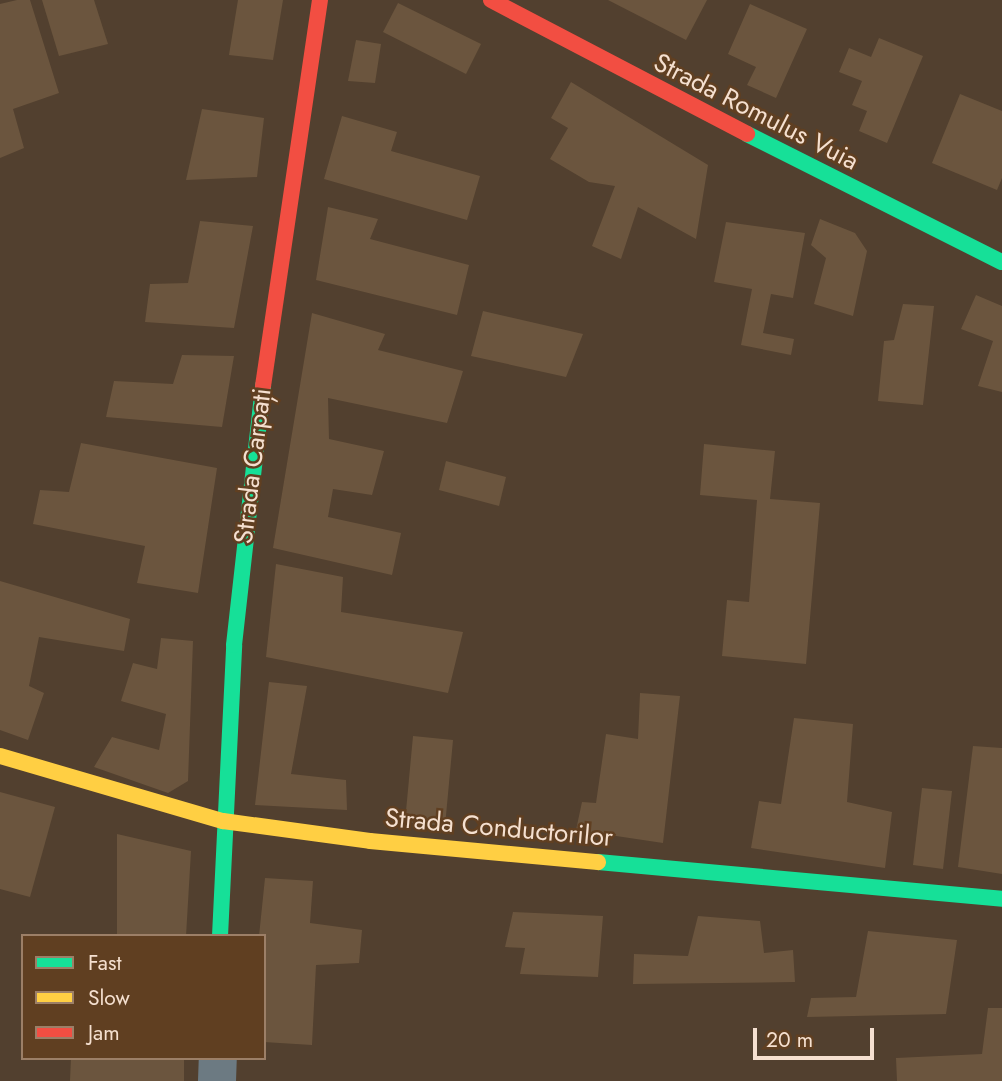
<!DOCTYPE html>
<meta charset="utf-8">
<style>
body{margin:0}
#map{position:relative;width:1002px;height:1081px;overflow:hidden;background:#52402f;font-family:Jost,sans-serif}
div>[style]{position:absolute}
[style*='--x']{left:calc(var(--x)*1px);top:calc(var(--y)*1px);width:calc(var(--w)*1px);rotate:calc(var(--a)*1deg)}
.building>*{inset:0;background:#6b553e}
.street>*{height:38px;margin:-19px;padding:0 19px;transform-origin:19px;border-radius:19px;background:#6c7a82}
.fast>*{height:16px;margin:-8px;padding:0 8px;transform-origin:8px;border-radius:8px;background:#16e098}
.slow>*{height:16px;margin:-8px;padding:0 8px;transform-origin:8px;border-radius:8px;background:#ffcf43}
.jam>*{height:16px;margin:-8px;padding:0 8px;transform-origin:8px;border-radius:8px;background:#f24e42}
span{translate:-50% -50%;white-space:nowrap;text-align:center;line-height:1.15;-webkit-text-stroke:5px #603f21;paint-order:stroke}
.street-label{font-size:26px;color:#f5e0d0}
.legend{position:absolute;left:21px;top:934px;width:245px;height:126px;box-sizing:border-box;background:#603f21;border:2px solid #9c7f67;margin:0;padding:9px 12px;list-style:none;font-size:21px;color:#f5e0d0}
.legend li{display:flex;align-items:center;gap:14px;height:35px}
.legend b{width:35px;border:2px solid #9c7f67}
.scale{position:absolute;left:753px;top:1028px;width:121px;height:32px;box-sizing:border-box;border:4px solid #f5e0d0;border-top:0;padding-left:9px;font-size:21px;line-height:24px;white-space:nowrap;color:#f5e0d0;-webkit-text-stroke:5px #603f21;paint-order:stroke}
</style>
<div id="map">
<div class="building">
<i style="clip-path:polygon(17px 0,30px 0,59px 93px,13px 109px,24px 148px,0 158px,0 4px)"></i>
<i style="clip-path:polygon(42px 0,94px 0,108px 44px,59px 56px)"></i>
<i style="clip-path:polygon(238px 0,283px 0,273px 60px,229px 55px)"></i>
<i style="clip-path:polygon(608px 0,707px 0,686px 40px)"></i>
<i style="clip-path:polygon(398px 3px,481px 44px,466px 74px,383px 32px)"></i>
<i style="clip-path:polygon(750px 4px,807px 29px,776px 98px,747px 85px,756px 67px,728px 54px)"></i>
<i style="clip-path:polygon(879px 38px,923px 56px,887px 143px,859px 131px,867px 111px,852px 105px,862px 81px,839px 72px,849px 48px,871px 57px)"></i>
<i style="clip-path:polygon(356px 40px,381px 44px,375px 83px,348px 81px)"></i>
<i style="clip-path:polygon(571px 82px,708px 165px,696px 239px,638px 207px,621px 259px,592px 246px,615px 186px,589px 182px,550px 159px,568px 128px,551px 118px)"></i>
<i style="clip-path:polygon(960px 94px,1002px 111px,1002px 178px,997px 190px,932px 163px)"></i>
<i style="clip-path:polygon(202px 109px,264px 118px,257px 177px,186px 180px)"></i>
<i style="clip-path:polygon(342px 116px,397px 132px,391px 151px,480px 176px,467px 220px,324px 179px)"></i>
<i style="clip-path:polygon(328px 207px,378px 219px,370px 239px,469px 265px,457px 315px,316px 280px)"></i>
<i style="clip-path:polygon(820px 219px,855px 233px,867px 251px,853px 316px,814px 304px,826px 258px,811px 245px)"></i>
<i style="clip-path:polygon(200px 221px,253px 226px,234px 328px,145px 322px,150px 284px,188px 283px)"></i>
<i style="clip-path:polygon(726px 222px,805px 233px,793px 298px,771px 294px,763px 333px,794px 339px,791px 355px,741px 345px,752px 289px,714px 282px)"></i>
<i style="clip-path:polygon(976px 295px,1002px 306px,1002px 392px,978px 386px,993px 341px,961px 329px)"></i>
<i style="clip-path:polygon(903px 304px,934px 306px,923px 405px,878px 401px,884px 341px,894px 340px)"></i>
<i style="clip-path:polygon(483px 311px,583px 334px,566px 377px,471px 356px)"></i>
<i style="clip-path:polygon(312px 313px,385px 334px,378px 350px,463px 371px,447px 423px,328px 398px,329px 439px,384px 451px,372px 495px,333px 489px,328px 517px,401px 533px,392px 575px,273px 548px)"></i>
<i style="clip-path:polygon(182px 355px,234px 356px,222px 427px,106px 417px,114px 381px,173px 384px)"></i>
<i style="clip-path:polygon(81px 443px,217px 468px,198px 593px,137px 583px,145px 546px,33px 524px,40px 490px,69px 492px)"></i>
<i style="clip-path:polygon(704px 444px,775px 451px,770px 499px,820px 503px,806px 664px,722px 656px,727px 600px,749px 602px,757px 500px,700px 495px)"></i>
<i style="clip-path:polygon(446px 461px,506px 477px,499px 506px,439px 490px)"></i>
<i style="clip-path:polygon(276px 564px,343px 577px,341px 612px,463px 632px,448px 693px,266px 657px)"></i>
<i style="clip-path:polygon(0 581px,130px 619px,124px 651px,39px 637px,29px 686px,44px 693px,28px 740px,0 730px)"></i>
<i style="clip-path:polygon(161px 638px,193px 641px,188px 781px,168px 793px,94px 767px,112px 737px,159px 750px,166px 714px,121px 701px,133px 663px,157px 669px)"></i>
<i style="clip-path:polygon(269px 682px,307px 686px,291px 774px,346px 780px,347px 810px,255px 805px)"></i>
<i style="clip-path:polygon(640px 693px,680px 696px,663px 843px,576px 830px,582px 802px,596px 803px,606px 734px,638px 739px)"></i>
<i style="clip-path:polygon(794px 718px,853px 724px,847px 802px,892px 812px,885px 868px,751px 848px,759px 801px,781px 804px)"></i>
<i style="clip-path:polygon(413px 736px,453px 740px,445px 826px,405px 822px)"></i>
<i style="clip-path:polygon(973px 746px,1002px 748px,1002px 874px,958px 867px)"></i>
<i style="clip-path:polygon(922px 788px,952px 791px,943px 869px,913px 865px)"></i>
<i style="clip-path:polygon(0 792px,55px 807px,30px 897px,0 889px)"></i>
<i style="clip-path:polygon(117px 834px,191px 851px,186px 936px,117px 936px)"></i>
<i style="clip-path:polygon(265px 878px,313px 881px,310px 923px,362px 930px,359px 963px,316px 965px,312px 1045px,264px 1042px,264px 936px,259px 936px)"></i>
<i style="clip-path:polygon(513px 912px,603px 916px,598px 977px,520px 974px,525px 948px,505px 947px)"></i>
<i style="clip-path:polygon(698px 916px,760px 921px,764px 953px,793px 950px,795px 982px,633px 984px,634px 954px,688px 956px)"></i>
<i style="clip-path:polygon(868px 931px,957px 940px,946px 1014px,807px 1017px,811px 998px,856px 997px)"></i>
<i style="clip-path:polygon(988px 1008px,1002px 1008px,1002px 1081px,897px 1081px,896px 1058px,982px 1054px)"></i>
<i style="clip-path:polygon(71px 1058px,184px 1058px,184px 1081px,70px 1081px)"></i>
</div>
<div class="street">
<i style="--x:217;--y:1081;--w:23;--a:-88"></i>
</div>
<div class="fast">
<i style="--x:747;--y:134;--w:285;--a:26.7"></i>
<i style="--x:598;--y:862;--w:406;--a:5.2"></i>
<i style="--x:220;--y:936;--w:291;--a:-87.2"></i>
<i style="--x:234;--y:645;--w:261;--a:-83.6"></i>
</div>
<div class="slow">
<i style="--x:0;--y:756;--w:232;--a:16.3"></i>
<i style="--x:223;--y:821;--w:148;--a:7.7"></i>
<i style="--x:370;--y:841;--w:229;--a:5.3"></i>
</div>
<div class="jam">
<i style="--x:491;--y:0;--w:289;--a:27.6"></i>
<i style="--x:263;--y:386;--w:390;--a:-81.6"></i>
</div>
<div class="street-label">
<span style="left:756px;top:112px;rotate:27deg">Strada Romulus Vuia</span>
<span style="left:253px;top:466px;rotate:-83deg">Strada Carpați</span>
<span style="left:499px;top:828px;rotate:5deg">Strada Conductorilor</span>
</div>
<ul class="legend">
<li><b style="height:9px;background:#16e098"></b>Fast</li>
<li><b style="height:9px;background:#ffcf43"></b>Slow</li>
<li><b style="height:9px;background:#f24e42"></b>Jam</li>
</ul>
<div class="scale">20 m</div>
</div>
